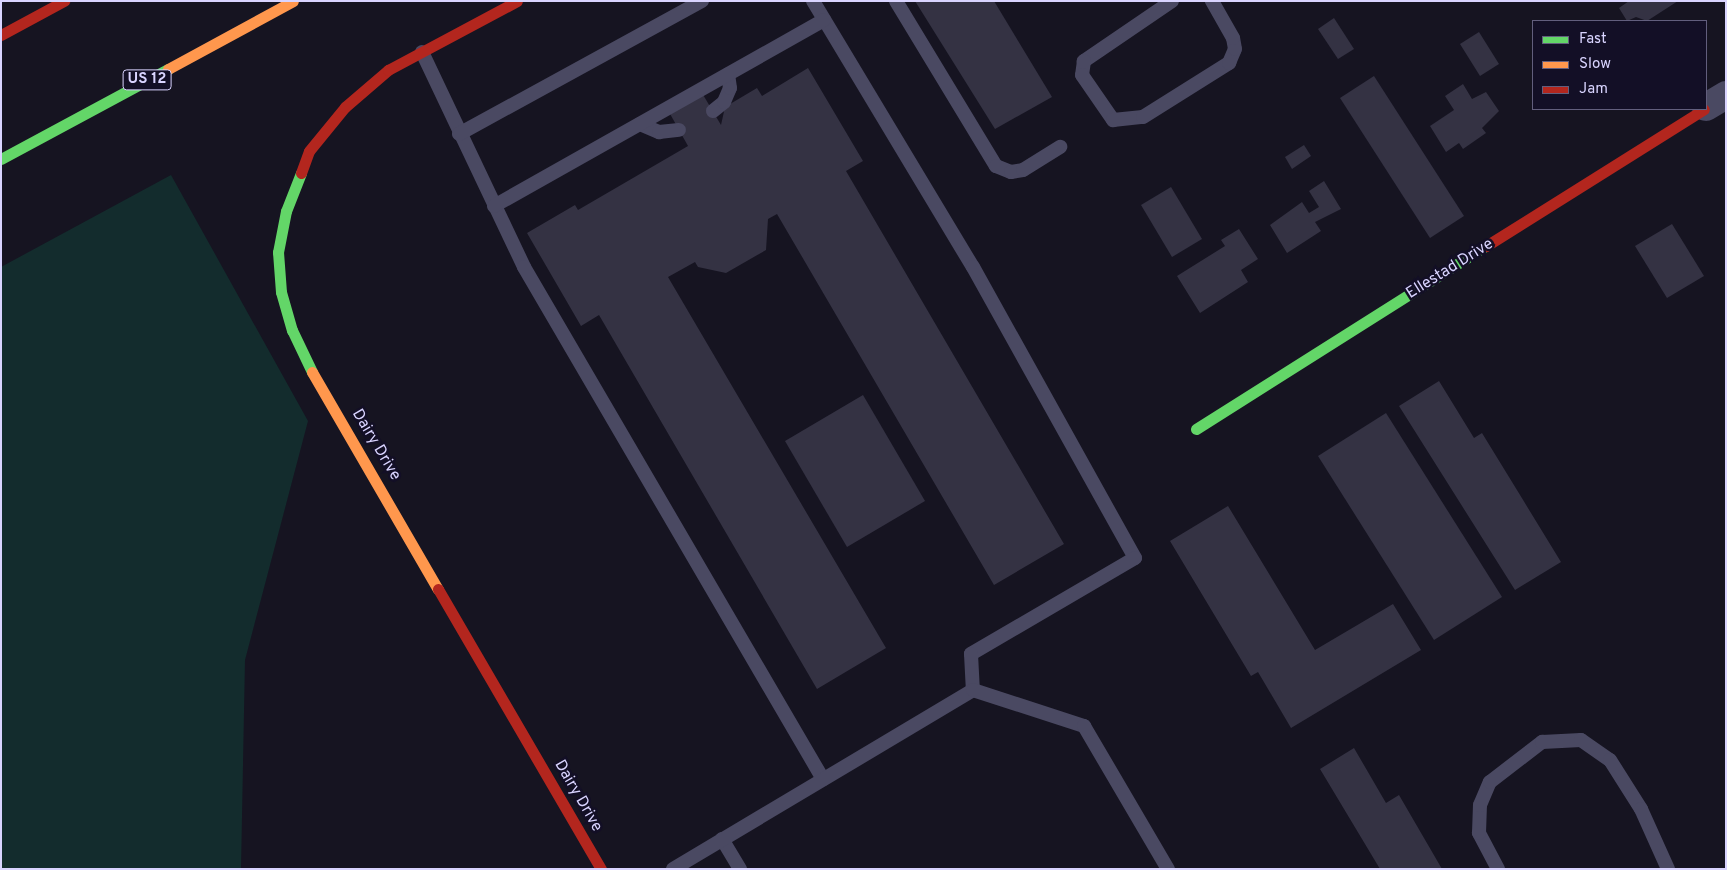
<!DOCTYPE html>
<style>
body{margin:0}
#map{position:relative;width:1727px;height:870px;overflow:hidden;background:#161421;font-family:Overpass,sans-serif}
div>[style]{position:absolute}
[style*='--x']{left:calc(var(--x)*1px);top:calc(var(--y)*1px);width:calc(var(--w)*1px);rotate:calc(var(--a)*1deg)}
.green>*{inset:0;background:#132c2d}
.building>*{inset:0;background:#343243}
.lane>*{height:14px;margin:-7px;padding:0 7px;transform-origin:7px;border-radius:7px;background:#4a4962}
.street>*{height:28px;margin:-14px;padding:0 14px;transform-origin:14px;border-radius:14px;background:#4a4962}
.fast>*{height:11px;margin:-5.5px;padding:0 5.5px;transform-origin:5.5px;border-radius:5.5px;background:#63d668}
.slow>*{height:11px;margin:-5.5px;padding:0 5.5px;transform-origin:5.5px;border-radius:5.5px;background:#ff974d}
.jam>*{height:11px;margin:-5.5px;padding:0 5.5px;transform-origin:5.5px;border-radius:5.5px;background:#b3261e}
span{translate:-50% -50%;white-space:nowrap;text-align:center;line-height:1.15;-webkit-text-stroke:5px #130f26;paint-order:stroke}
.shield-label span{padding:1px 4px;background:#130f26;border:1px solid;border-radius:4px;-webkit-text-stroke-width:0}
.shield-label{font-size:15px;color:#d9d4ff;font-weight:700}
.street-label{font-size:16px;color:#d9d4ff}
.frame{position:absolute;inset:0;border:2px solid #d9d4ff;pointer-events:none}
.legend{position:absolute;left:1532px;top:20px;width:175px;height:90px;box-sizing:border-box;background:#130f26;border:1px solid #625e7d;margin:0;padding:6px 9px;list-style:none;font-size:15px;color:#d9d4ff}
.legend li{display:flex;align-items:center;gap:10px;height:25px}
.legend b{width:25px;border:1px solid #625e7d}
</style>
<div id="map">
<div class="green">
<i style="clip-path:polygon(171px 175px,308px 421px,245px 660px,241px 869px,1px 869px,1px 267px)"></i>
</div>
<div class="building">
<i style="clip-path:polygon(915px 1px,994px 1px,1052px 97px,995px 129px)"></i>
<i style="clip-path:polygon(1629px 1px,1678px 1px,1647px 21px,1636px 17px,1627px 21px,1619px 8px)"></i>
<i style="clip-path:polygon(1334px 18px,1354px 49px,1338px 59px,1318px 29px)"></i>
<i style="clip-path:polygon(1479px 32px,1499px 64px,1480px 76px,1460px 44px)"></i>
<i style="clip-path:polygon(808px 68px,863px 161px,846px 171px,1064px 544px,994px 585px,777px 214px,768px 219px,766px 250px,726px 273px,698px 267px,695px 262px,668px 277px,886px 648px,817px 689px,599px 315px,581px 326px,527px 233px,575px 205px,578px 210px,688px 146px,669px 112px,702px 93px,721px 125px,725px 107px,757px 88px,762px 96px)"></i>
<i style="clip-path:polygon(1374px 76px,1464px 216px,1430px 238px,1340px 98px)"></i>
<i style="clip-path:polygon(1463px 84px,1472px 99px,1486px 92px,1499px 111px,1482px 128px,1486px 133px,1463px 149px,1459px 143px,1446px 152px,1430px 126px,1454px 110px,1445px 96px)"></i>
<i style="clip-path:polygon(1304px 145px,1311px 156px,1292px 169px,1285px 157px)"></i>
<i style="clip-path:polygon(1324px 181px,1341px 209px,1315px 222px,1321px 231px,1287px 253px,1270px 225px,1302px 202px,1309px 213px,1319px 207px,1309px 191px)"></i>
<i style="clip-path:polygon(1171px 187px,1202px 239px,1172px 257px,1141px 205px)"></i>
<i style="clip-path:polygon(1672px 224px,1704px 276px,1667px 298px,1635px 246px)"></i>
<i style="clip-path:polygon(1239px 229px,1258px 259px,1241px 270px,1248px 282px,1200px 313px,1177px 276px,1225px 246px,1221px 240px)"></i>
<i style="clip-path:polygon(1439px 381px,1474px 438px,1482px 433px,1561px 562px,1515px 590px,1399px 406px)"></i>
<i style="clip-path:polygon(863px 395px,925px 501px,847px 547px,785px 441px)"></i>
<i style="clip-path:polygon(1386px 413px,1502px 597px,1434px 640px,1318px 456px)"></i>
<i style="clip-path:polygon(1228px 506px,1315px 650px,1393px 604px,1421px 650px,1291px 728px,1258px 672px,1251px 676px,1170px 541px)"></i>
<i style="clip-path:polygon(1354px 748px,1386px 803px,1399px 795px,1442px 869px,1380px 869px,1320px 769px)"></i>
</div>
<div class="lane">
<i style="--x:813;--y:1;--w:310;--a:59"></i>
<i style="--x:973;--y:267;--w:333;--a:60.9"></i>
<i style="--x:1135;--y:558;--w:190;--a:149.7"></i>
<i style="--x:971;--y:654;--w:36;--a:87"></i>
<i style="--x:896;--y:1;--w:193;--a:58.8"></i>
<i style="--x:996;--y:166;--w:16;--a:22"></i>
<i style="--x:1011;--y:172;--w:12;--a:-9"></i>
<i style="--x:1023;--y:170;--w:44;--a:-31.9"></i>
<i style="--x:1172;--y:1;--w:107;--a:145.7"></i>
<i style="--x:1084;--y:61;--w:14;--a:98"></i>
<i style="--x:1082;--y:75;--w:55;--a:55.4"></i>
<i style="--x:1113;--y:120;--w:30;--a:-6"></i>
<i style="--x:1143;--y:117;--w:102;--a:-32.1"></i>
<i style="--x:1229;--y:63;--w:15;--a:-67"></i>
<i style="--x:1235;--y:49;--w:11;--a:-100"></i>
<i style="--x:1233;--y:38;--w:43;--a:-119.6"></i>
<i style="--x:422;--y:52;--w:238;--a:64.6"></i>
<i style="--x:524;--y:267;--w:593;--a:59.72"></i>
<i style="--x:713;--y:111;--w:14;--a:-39"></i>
<i style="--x:724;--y:102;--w:15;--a:-67"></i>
<i style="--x:730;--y:88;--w:14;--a:-98"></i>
<i style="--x:640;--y:124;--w:21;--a:23"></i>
<i style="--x:659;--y:132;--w:20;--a:-6"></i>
<i style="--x:459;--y:134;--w:277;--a:-28.7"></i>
<i style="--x:494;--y:206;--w:379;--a:-29.4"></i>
<i style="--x:722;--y:839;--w:35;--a:59"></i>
<i style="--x:673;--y:869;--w:349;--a:-30.8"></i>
<i style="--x:973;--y:690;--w:117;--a:18"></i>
<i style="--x:1084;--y:726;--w:166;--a:59.6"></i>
<i style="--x:1498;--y:869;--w:41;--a:-117.8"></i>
<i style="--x:1479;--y:833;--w:28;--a:-88"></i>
<i style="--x:1480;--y:805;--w:25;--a:-67"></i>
<i style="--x:1490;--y:782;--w:66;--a:-37.6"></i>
<i style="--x:1542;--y:742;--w:39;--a:-3"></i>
<i style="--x:1581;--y:740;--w:35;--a:35"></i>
<i style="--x:1610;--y:760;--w:58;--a:57.7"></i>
<i style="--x:1641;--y:809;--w:66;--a:65.8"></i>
</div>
<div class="street">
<i style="--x:1706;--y:107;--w:23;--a:-31"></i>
</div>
<div class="fast">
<i style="--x:1;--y:159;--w:190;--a:-28.3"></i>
<i style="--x:301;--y:173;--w:41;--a:111.5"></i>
<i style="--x:286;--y:211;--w:42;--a:101"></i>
<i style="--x:278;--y:252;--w:40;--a:85.7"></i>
<i style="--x:281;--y:292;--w:40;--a:74"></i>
<i style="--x:292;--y:330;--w:47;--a:64.5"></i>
<i style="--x:1196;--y:429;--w:343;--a:-32.3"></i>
</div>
<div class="slow">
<i style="--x:168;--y:69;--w:142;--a:-28.5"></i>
<i style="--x:312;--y:372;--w:251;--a:59.9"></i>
</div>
<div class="jam">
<i style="--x:1;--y:35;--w:72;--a:-28.4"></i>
<i style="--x:301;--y:173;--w:23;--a:-70"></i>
<i style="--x:309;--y:151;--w:57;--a:-50.7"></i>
<i style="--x:345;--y:107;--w:57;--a:-40.7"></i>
<i style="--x:388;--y:70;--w:146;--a:-28.1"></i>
<i style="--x:1486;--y:246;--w:257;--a:-32.1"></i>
<i style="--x:438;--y:589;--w:324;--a:59.8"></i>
</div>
<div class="shield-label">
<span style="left:147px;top:80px">US 12</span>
</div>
<div class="street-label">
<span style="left:1450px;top:269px;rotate:-32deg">Ellestad Drive</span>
<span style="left:376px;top:445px;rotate:59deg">Dairy Drive</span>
<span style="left:578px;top:796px;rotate:60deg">Dairy Drive</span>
</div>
<div class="frame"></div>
<ul class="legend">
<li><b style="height:6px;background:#63d668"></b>Fast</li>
<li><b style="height:6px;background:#ff974d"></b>Slow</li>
<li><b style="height:6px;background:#b3261e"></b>Jam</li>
</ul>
</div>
